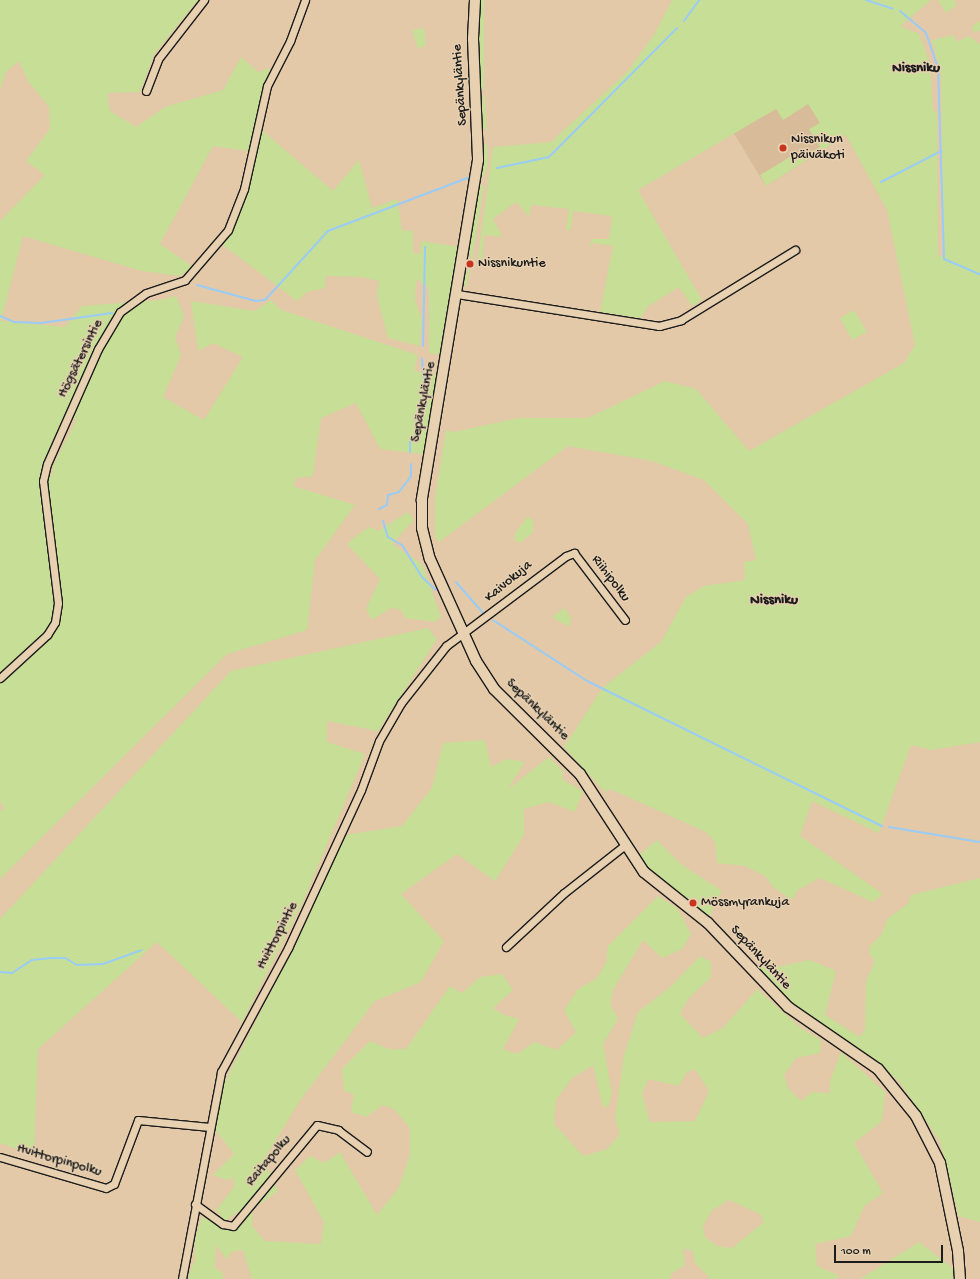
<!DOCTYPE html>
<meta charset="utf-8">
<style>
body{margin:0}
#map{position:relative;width:980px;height:1279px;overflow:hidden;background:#e3c9a8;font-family:"Gochi Hand",sans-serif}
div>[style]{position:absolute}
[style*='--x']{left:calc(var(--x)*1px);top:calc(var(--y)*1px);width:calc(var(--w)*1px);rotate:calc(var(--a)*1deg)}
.built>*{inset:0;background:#d8bb99}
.green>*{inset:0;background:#c6de95}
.stream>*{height:2px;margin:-1px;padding:0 1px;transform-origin:1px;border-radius:1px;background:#99ccf6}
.roads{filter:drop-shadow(1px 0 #1c1c1c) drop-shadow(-1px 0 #1c1c1c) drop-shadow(0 1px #1c1c1c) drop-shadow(0 -1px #1c1c1c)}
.street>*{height:7px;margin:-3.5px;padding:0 3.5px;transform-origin:3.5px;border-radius:3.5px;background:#e7d1b1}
.secondary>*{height:10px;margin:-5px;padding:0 5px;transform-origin:5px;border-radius:5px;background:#e7d1b1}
.dots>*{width:11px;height:11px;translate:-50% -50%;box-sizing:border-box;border:2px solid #e7d1b1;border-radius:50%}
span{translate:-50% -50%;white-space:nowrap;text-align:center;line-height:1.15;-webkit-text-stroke:3px #e7d1b1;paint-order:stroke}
.street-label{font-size:14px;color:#1c1c1c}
.poi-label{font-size:14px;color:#1c1c1c}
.left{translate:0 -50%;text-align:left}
.neighbourhood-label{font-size:15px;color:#1c1c1c;font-weight:700}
.scale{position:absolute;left:834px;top:1245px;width:109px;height:18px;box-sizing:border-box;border:2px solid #1c1c1c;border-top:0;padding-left:5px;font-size:12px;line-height:14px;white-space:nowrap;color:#1c1c1c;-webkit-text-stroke:3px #e7d1b1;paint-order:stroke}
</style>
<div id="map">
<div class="built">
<i style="clip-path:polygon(816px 85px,846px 135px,766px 186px,733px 132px)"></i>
</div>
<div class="green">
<i style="clip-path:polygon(evenodd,0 0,198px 0,154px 54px,140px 92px,107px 93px,110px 111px,136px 127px,165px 107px,223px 90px,241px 57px,258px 72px,270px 68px,248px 151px,213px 146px,160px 244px,193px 267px,180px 276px,142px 271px,23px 236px,1px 321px,65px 327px,82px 306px,160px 300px,176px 296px,184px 317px,175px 337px,181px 355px,163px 397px,204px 420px,243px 357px,213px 343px,198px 351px,191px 301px,255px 311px,271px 300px,281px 310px,418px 355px,414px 371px,438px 374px,423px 454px,380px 449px,356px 403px,321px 418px,313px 476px,296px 478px,293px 486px,355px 505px,315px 560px,307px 630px,227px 654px,0 879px,0 812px,4px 808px,0 801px,0 221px,45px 175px,26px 161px,50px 129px,49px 107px,28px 81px,19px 61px,6px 72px,0 90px,0 0,68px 417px,77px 419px,53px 466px,53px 477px,47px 464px,68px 417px)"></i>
<i style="clip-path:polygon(478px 0,484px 0,484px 91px,479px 86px)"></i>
<i style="clip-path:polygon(672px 0,931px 0,900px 26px,919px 34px,930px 64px,933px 109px,937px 113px,938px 255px,944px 257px,941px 72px,932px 40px,953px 35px,957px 42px,969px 36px,980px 44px,980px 742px,932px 750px,911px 745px,879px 833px,812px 801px,800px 836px,883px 894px,873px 902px,820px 878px,798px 890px,792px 900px,773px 887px,765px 876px,745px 866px,717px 863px,715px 842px,706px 832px,610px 789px,605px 792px,564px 747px,603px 687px,661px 642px,686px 597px,704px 586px,745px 580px,744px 562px,756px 560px,748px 524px,704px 480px,652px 461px,568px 446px,439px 542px,435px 537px,435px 498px,446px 430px,454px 432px,518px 418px,588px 418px,665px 381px,696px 389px,749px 451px,904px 363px,915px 345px,887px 210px,846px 135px,766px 186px,760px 175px,800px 151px,803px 157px,820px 147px,809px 129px,820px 123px,808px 104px,783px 120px,776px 109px,638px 190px,702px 300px,692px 306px,679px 287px,647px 307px,641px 318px,600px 312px,613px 246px,594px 243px,589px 247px,592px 239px,609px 239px,612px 216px,573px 211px,571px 230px,566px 230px,569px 209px,531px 205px,529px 217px,516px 202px,493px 219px,503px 237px,484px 235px,482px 263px,496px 267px,477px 264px,493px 147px,551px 142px,627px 72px,654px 35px)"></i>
<i style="clip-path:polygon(938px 0,954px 0,957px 5px,946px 13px)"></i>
<i style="clip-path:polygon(980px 21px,980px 30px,975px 33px,971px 27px)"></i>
<i style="clip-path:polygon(424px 28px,426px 45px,418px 49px,412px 30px)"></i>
<i style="clip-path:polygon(483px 95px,485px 96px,487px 131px,482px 127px)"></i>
<i style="clip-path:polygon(257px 126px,333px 191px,359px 160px,372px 208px,397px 199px,402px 230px,413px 231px,413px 253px,420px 254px,421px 241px,460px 247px,444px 331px,443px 355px,429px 353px,429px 288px,416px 279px,415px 300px,422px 320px,420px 346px,388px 338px,377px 296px,379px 281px,362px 277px,326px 276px,325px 288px,307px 292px,297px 301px,223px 245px,251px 177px)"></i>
<i style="clip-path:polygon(487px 143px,488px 162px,484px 179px,481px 173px,482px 146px)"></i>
<i style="clip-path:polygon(484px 185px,472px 260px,471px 260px,469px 244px,479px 186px)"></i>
<i style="clip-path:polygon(469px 267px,470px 267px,466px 289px,463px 280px)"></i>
<i style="clip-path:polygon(854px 310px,867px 332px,852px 340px,840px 318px)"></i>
<i style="clip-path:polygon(408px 512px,414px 520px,392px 544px,422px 564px,441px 617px,435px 622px,405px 618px,401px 610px,391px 608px,372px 620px,366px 609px,380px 579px,347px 544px,361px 532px,370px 527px,378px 531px)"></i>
<i style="clip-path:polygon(528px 516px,534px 522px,533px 532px,520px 543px,514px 540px,516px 532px)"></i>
<i style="clip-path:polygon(564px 608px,571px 617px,569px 627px,552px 617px)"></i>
<i style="clip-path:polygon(428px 628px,437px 639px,378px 731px,327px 721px,327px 742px,365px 754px,303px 901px,242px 1022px,157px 942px,38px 1049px,34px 1155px,0 1143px,0 919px,231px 671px)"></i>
<i style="clip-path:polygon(evenodd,485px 740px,491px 767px,506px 759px,525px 762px,507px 790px,549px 757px,562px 770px,563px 780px,583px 791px,575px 812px,549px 802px,524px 809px,524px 835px,495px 881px,457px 854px,401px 894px,444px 941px,421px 982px,375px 1001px,299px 1102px,264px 1160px,278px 1191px,253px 1209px,252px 1226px,265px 1241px,321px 1244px,324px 1222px,295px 1170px,310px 1156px,324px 1163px,340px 1152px,377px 1215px,399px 1187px,410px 1155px,410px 1128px,394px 1109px,383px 1105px,366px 1117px,351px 1112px,354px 1094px,344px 1091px,342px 1069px,370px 1041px,389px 1049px,406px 1049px,450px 986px,462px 993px,480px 977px,502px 974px,513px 990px,493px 1008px,504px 1015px,519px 1019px,503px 1049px,517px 1054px,534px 1042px,557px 1050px,576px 1032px,564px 1010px,578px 989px,596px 979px,606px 963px,608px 946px,658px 896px,677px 908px,691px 934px,682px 949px,662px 958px,643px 940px,613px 990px,610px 1004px,618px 1019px,603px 1044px,612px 1093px,609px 1105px,603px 1108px,593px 1065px,572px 1078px,556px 1100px,554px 1124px,583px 1156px,607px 1149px,620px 1134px,615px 1119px,624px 1055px,638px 1012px,669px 988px,700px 956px,711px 962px,711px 977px,688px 999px,680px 1014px,703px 1038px,723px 1028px,757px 989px,802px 1029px,821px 1040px,820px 1053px,796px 1058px,784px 1075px,788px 1088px,801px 1101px,812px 1092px,830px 1093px,830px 1081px,841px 1052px,885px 1092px,882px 1121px,854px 1143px,883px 1193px,864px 1206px,851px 1236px,815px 1244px,817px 1266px,838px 1275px,837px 1279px,711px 1279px,695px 1263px,692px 1250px,683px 1249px,685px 1265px,671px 1274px,670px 1279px,252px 1279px,243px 1250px,231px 1252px,227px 1260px,216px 1245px,215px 1268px,223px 1273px,223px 1279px,187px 1279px,195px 1260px,195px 1239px,202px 1217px,232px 1230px,245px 1222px,239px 1211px,225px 1221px,216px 1210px,234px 1187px,233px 1177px,227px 1180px,213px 1175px,234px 1154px,213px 1127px,219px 1094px,307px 920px,345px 835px,402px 826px,432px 788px,443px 743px,485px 740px,695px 1069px,709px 1091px,695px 1121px,650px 1122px,642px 1094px,648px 1079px,679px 1086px,687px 1072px,695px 1069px,485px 740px,729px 1200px,760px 1214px,764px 1222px,732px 1248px,717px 1246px,705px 1237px,703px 1226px,711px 1211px,729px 1200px)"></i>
<i style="clip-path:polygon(657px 840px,682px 865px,722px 891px,709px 917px,653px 876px,637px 857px)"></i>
<i style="clip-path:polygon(980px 878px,980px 1222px,959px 1216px,940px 1141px,898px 1080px,846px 1040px,799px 1011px,757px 972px,768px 960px,777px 967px,810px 960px,836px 971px,825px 1015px,860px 1037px,865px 1029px,866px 981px,875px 961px,869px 953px,870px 946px,881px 935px,888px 918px,908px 904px,911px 895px)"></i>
<i style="clip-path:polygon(919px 1242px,954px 1269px,953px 1279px,860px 1279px)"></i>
</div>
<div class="stream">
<i style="--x:866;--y:0;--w:28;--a:18"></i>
<i style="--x:900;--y:11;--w:34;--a:40"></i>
<i style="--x:926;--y:33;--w:36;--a:71"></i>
<i style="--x:938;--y:67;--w:192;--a:88.2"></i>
<i style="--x:944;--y:259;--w:39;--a:23"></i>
<i style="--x:684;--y:21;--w:26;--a:-54"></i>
<i style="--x:497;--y:168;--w:53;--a:-11.9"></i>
<i style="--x:549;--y:157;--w:182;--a:-45.2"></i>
<i style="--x:881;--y:182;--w:68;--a:-27.3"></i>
<i style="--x:197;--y:285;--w:61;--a:15.2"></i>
<i style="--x:256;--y:301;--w:9;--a:-6"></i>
<i style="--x:265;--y:300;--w:93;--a:-47.6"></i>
<i style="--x:328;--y:231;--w:152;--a:-20.8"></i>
<i style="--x:0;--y:316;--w:15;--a:23"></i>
<i style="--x:14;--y:322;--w:27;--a:2"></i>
<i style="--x:41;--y:323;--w:72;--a:-8"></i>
<i style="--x:423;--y:346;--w:99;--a:-88.8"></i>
<i style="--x:410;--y:452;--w:10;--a:-90"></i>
<i style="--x:410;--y:442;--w:15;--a:-53"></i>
<i style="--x:419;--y:430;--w:15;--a:-106"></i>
<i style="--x:415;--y:416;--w:15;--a:-42"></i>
<i style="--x:426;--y:406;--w:48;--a:-94.8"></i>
<i style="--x:379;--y:509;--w:9;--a:-27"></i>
<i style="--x:387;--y:505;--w:10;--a:-84"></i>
<i style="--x:388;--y:495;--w:11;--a:-15"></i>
<i style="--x:399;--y:492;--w:20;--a:-53"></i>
<i style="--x:411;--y:476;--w:12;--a:-90"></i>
<i style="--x:383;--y:521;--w:17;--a:73"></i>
<i style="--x:388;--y:537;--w:16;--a:30"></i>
<i style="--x:402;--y:545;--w:38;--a:58"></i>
<i style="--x:422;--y:577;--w:19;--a:43"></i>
<i style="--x:456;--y:582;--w:41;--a:48.9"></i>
<i style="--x:493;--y:620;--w:112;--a:33"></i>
<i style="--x:587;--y:681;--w:329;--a:26.2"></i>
<i style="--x:889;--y:827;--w:92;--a:9.4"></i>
<i style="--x:0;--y:972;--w:12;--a:5"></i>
<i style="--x:12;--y:973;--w:24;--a:-33"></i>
<i style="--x:32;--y:960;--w:19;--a:-6"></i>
<i style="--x:51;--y:958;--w:14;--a:0"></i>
<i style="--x:65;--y:958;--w:14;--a:30"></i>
<i style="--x:77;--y:965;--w:26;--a:-2"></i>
<i style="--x:103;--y:964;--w:41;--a:-19.7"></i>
</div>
<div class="roads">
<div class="street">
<i style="--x:146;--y:91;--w:34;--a:-69"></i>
<i style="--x:158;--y:59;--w:75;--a:-52.1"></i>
<i style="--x:457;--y:294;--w:205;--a:9"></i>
<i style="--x:659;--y:326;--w:23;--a:-15"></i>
<i style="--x:681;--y:320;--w:134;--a:-31.6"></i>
<i style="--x:0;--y:678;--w:64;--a:-42.5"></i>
<i style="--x:47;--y:635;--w:15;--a:-58"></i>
<i style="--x:55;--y:622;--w:19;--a:-81"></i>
<i style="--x:58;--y:603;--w:123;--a:-97"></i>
<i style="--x:43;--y:481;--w:17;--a:-77"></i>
<i style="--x:47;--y:464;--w:126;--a:-66.1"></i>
<i style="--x:98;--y:349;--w:43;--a:-59.3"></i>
<i style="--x:120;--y:312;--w:32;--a:-36"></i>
<i style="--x:146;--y:293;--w:41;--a:-18.4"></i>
<i style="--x:185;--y:280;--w:66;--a:-49.3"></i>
<i style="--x:228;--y:230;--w:44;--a:-68.7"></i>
<i style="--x:244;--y:189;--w:106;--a:-77.4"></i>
<i style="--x:267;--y:86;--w:51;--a:-62.9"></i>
<i style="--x:290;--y:41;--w:44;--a:-69.9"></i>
<i style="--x:506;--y:947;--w:79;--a:-43"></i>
<i style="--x:564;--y:893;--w:78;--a:-38.2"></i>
<i style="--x:0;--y:1157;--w:110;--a:16.3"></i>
<i style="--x:106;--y:1188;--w:9;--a:-27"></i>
<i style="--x:114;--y:1184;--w:68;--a:-69.4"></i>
<i style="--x:138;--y:1120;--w:72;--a:5.6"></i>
<i style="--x:195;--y:1204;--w:34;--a:36"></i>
<i style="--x:223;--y:1224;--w:10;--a:11"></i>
<i style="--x:233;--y:1226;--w:131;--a:-50.3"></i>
<i style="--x:317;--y:1125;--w:22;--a:13"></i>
<i style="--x:338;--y:1130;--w:36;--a:37"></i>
<i style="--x:182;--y:1279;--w:211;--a:-79.3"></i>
<i style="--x:221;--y:1072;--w:141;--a:-61.6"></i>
<i style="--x:288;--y:948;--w:174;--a:-65.2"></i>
<i style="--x:361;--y:790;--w:52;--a:-69.8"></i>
<i style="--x:379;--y:741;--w:44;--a:-59.9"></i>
<i style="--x:401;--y:703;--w:73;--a:-51.7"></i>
<i style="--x:446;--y:646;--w:150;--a:-36.9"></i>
<i style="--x:566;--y:556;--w:9;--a:-21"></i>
<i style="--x:574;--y:553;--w:84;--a:52.7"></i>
</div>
<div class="secondary">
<i style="--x:475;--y:0;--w:39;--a:93"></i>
<i style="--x:473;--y:39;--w:121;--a:87.6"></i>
<i style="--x:478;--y:160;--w:345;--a:99.4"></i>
<i style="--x:422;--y:500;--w:28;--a:90"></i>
<i style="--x:422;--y:528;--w:32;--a:76"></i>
<i style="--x:430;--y:559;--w:112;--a:65.7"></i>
<i style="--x:476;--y:661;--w:33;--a:57"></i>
<i style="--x:494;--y:689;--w:121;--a:44.7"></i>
<i style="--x:580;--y:774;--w:117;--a:56.9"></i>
<i style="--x:644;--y:872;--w:82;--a:38.6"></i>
<i style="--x:708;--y:923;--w:116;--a:46.4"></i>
<i style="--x:788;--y:1007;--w:109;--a:34.6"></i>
<i style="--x:878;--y:1069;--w:60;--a:51"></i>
<i style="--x:916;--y:1116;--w:53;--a:62.9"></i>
<i style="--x:940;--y:1163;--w:90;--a:78.4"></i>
<i style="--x:958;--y:1251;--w:28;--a:86"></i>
</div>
</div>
<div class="dots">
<i style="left:783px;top:148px;background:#c8321e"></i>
<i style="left:470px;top:264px;background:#c8321e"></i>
<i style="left:693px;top:903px;background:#c8321e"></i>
</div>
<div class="street-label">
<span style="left:461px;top:85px;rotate:-94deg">Sepänkyläntie</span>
<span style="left:81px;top:359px;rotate:-64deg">Högsätersintie</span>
<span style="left:424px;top:402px;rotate:-79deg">Sepänkyläntie</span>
<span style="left:610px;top:579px;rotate:53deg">Riihipolku</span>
<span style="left:509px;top:582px;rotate:-40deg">Kaivokuja</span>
<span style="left:537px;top:710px;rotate:44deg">Sepänkyläntie</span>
<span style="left:278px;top:936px;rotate:-63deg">Hvittorpintie</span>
<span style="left:760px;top:958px;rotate:47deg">Sepänkyläntie</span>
<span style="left:59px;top:1161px;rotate:16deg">Hvittorpinpolku</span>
<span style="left:269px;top:1161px;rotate:-50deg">Raitapolku</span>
</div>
<div class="poi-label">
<span class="left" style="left:791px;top:148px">Nissnikun<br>päiväkoti</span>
<span class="left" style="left:478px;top:264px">Nissnikuntie</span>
<span class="left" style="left:701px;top:903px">Mössmyrankuja</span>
</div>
<div class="neighbourhood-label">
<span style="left:916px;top:69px">Nissniku</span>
<span style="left:774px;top:601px">Nissniku</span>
</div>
<div class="scale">100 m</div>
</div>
